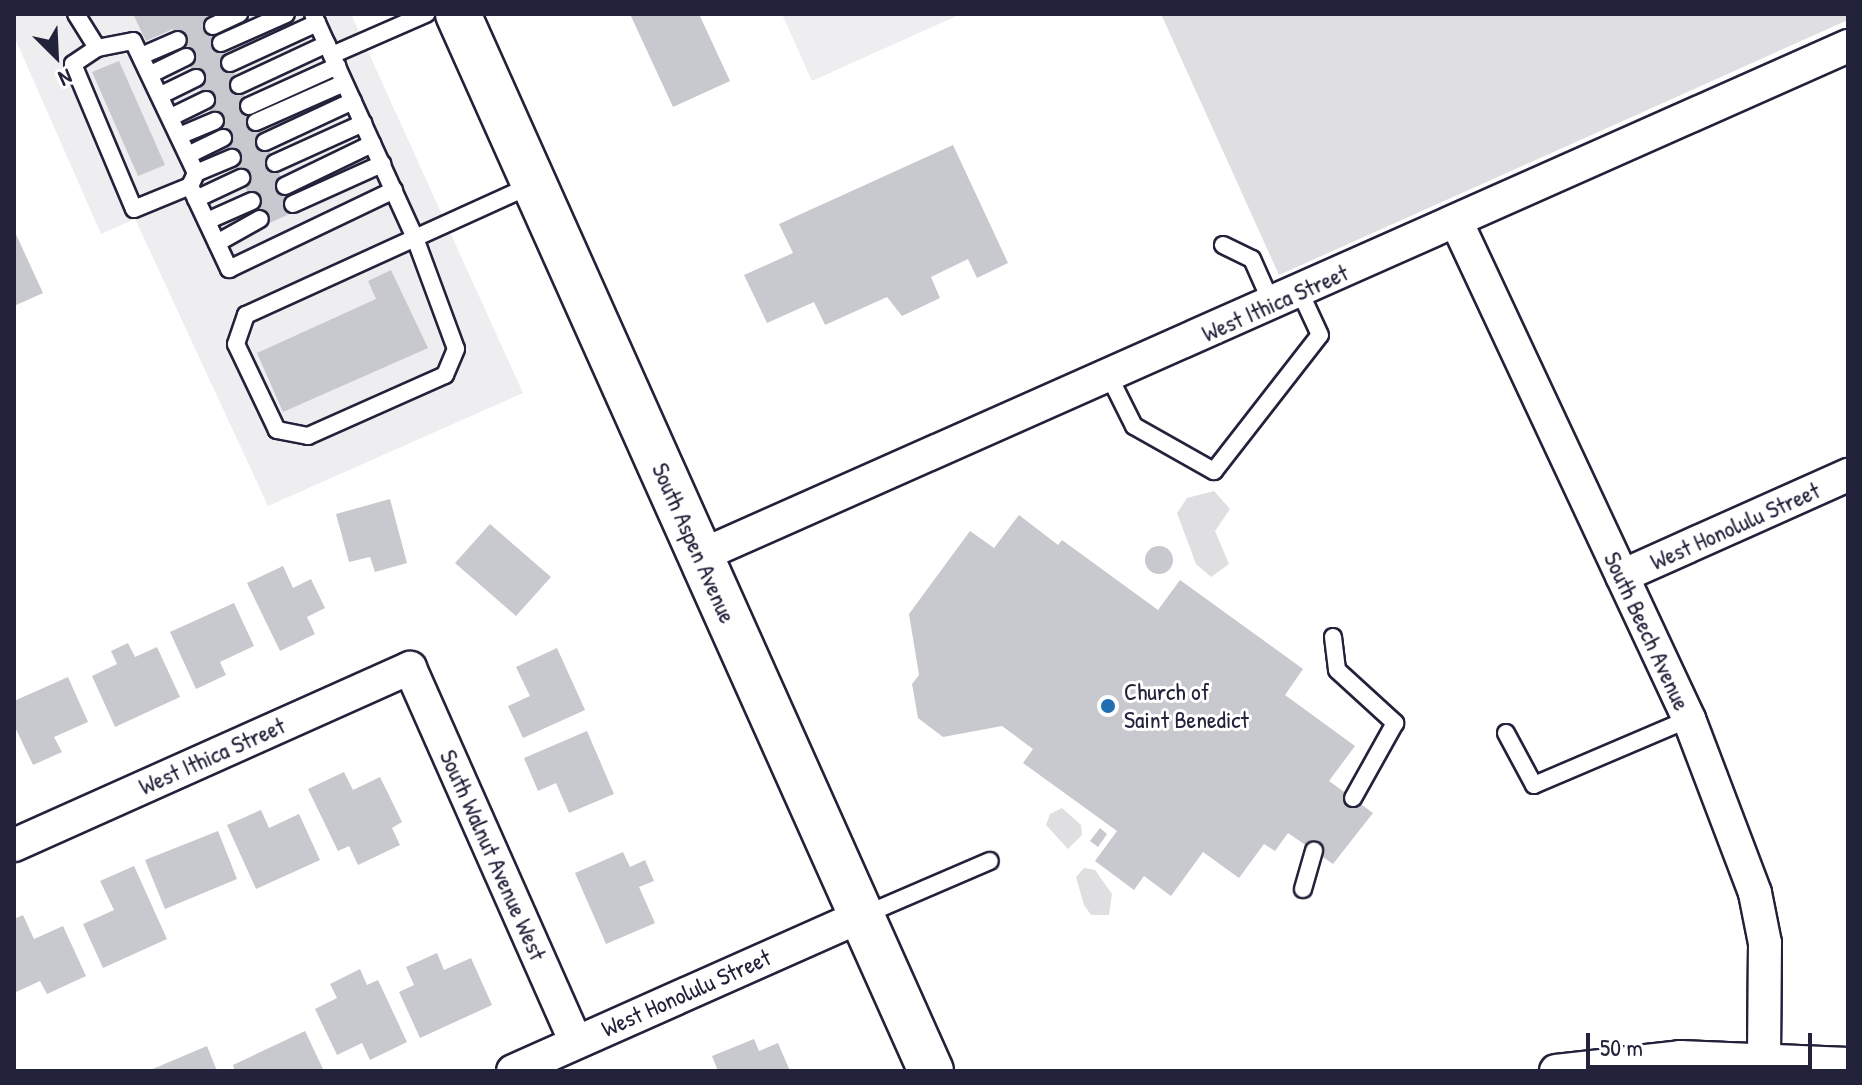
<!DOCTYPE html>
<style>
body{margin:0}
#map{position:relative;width:1862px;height:1085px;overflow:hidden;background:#fff;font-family:"Patrick Hand",sans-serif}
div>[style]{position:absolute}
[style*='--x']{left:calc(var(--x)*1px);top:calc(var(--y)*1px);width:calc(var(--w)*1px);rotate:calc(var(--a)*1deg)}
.built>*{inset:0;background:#eeeef1}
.green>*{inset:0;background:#dfdfe2}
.building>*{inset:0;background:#c8c8cf}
.round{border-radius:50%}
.roads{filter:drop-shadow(2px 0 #22223b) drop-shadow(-2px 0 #22223b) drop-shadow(0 2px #22223b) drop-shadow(0 -2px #22223b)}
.service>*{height:16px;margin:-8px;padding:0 8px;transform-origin:8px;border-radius:8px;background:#fff}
.minor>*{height:32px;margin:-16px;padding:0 16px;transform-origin:16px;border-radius:16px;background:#fff}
.primary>*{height:44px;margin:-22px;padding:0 22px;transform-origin:22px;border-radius:22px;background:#fff}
.dots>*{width:22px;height:22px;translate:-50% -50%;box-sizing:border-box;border:4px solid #fff;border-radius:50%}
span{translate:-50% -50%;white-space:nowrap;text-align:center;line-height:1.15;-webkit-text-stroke:6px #fff;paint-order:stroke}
.street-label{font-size:24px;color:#22223b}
.poi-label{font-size:24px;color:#22223b}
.left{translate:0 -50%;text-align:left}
.frame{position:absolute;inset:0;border:16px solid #22223b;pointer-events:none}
.north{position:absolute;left:16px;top:16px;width:80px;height:80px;-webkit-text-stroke:6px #fff;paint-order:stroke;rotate:156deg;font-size:22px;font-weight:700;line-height:32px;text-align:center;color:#22223b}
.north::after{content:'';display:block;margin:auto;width:28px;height:36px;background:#22223b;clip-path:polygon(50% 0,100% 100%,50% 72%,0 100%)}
.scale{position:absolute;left:1586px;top:1033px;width:226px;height:36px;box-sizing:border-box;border:4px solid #22223b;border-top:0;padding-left:10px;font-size:24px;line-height:28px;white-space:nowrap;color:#22223b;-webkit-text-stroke:6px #fff;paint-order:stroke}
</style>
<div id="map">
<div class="built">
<i style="clip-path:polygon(14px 14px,351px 14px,523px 393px,268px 506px,135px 219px,101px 234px,14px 36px)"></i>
<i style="clip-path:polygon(782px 14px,961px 14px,812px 81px)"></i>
</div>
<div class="green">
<i style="clip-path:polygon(1161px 14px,1848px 14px,1848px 20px,1279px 275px)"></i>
<i style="clip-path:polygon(1214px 491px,1230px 509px,1215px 531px,1229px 564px,1211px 577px,1196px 564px,1177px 513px,1187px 498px)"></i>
<i style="clip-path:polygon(1062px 808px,1081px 825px,1082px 835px,1068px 849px,1046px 825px,1050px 814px)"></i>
<i style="clip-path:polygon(1084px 868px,1095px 870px,1112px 894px,1109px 915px,1091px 915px,1084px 905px,1076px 877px)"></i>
</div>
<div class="building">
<i style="clip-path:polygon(133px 14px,208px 14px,296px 211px,263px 226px,173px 29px,146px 41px)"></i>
<i style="clip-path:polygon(630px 14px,699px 14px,730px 81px,673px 107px)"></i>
<i style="clip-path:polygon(119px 61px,165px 165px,138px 176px,92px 72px)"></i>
<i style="clip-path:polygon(953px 145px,1008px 263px,977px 278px,968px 259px,931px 277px,940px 298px,902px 316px,887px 297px,825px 325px,814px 302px,767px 323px,744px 275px,793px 253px,779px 224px)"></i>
<i style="clip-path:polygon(14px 230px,43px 293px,14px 306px)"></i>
<i style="clip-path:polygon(391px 270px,428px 348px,283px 412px,257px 353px,376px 299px,368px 281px)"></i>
<i style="clip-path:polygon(390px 499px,407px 563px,375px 572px,370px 557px,349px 562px,336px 514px)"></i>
<i style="clip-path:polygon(1019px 515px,1058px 545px,1062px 540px,1158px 610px,1180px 580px,1303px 669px,1285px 695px,1355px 746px,1329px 781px,1373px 813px,1333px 864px,1288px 833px,1275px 851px,1264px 844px,1239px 878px,1203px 852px,1171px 896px,1144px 876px,1134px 890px,1095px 861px,1117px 831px,1023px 763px,1033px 749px,1002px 726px,943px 737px,918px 718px,912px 684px,919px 675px,909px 614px,970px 531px,994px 548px)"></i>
<i style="clip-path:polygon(490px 524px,551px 577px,516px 616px,455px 563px)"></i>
<i class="round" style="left:1145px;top:546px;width:28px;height:28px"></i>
<i style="clip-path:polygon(283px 566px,293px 588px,311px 579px,325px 608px,307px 617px,315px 634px,280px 651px,247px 583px)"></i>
<i style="clip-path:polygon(234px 603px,254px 646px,220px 662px,226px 675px,196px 689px,170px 632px)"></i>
<i style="clip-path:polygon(128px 643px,135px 657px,157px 647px,180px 697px,115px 727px,92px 676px,117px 664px,111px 651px)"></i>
<i style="clip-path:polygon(557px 648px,585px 710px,523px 738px,508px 706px,530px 696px,516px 667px)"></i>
<i style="clip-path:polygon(68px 677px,88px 722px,54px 737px,62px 752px,33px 765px,14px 725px,14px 701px)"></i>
<i style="clip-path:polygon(587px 731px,614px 794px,569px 813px,556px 783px,538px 791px,524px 758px)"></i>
<i style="clip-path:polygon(344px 772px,353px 790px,380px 777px,402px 822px,392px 828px,400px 845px,358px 865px,349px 846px,338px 851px,308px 789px)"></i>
<i style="clip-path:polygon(261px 810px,269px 828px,299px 814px,320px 860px,256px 889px,227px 825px)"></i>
<i style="clip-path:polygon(1100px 828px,1107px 834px,1098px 847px,1090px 841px)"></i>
<i style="clip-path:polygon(218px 831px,237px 879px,165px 909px,145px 860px)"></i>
<i style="clip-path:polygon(623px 852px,630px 867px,645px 860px,654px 881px,639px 887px,655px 923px,606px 944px,575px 873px)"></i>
<i style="clip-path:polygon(134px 866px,167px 939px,103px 968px,83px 924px,114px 910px,100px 881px)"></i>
<i style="clip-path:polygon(23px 915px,34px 939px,63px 926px,86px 976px,47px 994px,40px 981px,14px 993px,14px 919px)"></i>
<i style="clip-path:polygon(437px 953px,444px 970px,471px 958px,492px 1005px,420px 1038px,399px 992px,414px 985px,406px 967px)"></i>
<i style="clip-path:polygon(360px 969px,367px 985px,378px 980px,407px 1042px,370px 1060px,362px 1043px,337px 1055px,315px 1009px,337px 998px,330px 984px)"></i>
<i style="clip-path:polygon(305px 1031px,324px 1071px,235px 1071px,233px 1065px)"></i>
<i style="clip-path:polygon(754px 1039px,759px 1051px,778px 1043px,790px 1071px,718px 1071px,712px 1056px)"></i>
<i style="clip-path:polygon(207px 1046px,217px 1071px,148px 1071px)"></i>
</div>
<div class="roads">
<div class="service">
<i style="--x:76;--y:14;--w:40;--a:58"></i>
<i style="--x:313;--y:14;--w:246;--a:65.5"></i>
<i style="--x:415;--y:238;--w:118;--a:69.7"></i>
<i style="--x:456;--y:349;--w:28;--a:113"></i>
<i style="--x:445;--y:375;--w:150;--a:156"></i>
<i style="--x:308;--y:436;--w:32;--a:-169"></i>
<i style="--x:277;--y:430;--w:95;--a:-115.5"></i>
<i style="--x:236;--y:344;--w:31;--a:-71"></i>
<i style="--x:246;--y:315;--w:186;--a:-24.5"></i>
<i style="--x:415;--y:238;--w:128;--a:-24.4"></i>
<i style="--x:213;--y:26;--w:29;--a:-25"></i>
<i style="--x:221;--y:43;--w:71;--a:-24"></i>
<i style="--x:332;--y:55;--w:103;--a:-23.6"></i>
<i style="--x:141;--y:56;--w:40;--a:-23.4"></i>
<i style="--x:230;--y:63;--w:96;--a:-24.7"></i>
<i style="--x:151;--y:74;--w:39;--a:-26"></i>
<i style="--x:239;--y:85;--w:97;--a:-25"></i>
<i style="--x:161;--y:95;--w:39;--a:-26"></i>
<i style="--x:249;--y:106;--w:97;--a:-24.4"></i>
<i style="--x:171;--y:117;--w:39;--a:-26"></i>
<i style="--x:256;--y:122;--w:96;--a:-23.9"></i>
<i style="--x:179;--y:136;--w:39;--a:-23"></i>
<i style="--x:265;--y:142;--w:97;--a:-25"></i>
<i style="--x:188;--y:155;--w:39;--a:-26"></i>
<i style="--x:275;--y:163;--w:97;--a:-24.4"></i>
<i style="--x:196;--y:173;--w:39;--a:-23"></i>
<i style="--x:190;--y:186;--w:14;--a:-65"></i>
<i style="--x:196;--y:173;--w:146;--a:-115.5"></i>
<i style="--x:133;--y:41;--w:37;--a:169"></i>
<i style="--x:97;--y:48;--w:29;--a:146"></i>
<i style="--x:73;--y:64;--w:157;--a:67.2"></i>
<i style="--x:134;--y:209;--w:61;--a:-22.3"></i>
<i style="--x:190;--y:186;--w:92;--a:64.8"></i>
<i style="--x:229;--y:269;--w:183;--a:-25.6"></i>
<i style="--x:285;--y:186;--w:97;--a:-25.8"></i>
<i style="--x:196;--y:199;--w:50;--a:-25"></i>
<i style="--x:293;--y:204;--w:98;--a:-24.2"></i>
<i style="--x:207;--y:221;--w:49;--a:-24"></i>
<i style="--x:217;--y:243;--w:49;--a:-29.2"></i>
<i style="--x:1223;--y:245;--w:32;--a:26"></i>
<i style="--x:1252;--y:259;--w:49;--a:66"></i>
<i style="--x:1109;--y:376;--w:56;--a:63.4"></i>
<i style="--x:1134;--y:426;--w:92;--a:29.4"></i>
<i style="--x:1214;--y:471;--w:172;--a:-52.1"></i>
<i style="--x:1320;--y:335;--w:47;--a:-114.9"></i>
<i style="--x:1333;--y:637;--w:33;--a:83"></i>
<i style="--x:1337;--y:670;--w:79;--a:42.4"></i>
<i style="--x:1395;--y:723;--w:86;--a:119.2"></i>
<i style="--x:1506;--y:733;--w:59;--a:61.7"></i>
<i style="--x:1534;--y:785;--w:168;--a:-23.1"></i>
<i style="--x:1303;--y:889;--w:40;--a:-74"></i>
<i style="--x:862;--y:916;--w:139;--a:-23.3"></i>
</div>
<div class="minor">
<i style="--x:1457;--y:223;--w:548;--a:64.93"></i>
<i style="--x:1689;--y:719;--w:186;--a:69.2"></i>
<i style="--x:1755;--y:893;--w:51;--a:78.7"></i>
<i style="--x:1765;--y:943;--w:116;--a:90.5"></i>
<i style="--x:700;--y:556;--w:1256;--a:-23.95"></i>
<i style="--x:1622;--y:576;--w:248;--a:-24.1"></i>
<i style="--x:14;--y:845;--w:434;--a:-24.1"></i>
<i style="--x:410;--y:668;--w:409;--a:66.1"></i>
<i style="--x:513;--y:1071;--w:381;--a:-24"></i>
<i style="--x:1556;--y:1071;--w:125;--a:-6.4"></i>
<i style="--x:1680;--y:1057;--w:168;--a:2.4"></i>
</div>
<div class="primary">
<i style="--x:458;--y:14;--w:1158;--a:65.89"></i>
</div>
</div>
<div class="dots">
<i style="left:1108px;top:706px;background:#1f6fb2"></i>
</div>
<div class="street-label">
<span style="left:1275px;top:303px;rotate:-24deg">West Ithica Street</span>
<span style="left:1735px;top:526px;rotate:-24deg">West Honolulu Street</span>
<span style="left:694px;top:543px;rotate:66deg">South Aspen Avenue</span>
<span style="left:1647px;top:631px;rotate:65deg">South Beech Avenue</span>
<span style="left:212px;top:756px;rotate:-24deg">West Ithica Street</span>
<span style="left:493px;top:855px;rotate:66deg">South Walnut Avenue West</span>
<span style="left:686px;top:993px;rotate:-24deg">West Honolulu Street</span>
</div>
<div class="poi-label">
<span class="left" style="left:1124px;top:706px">Church of<br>Saint Benedict</span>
</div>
<div class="frame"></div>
<div class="north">N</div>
<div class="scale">50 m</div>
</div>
